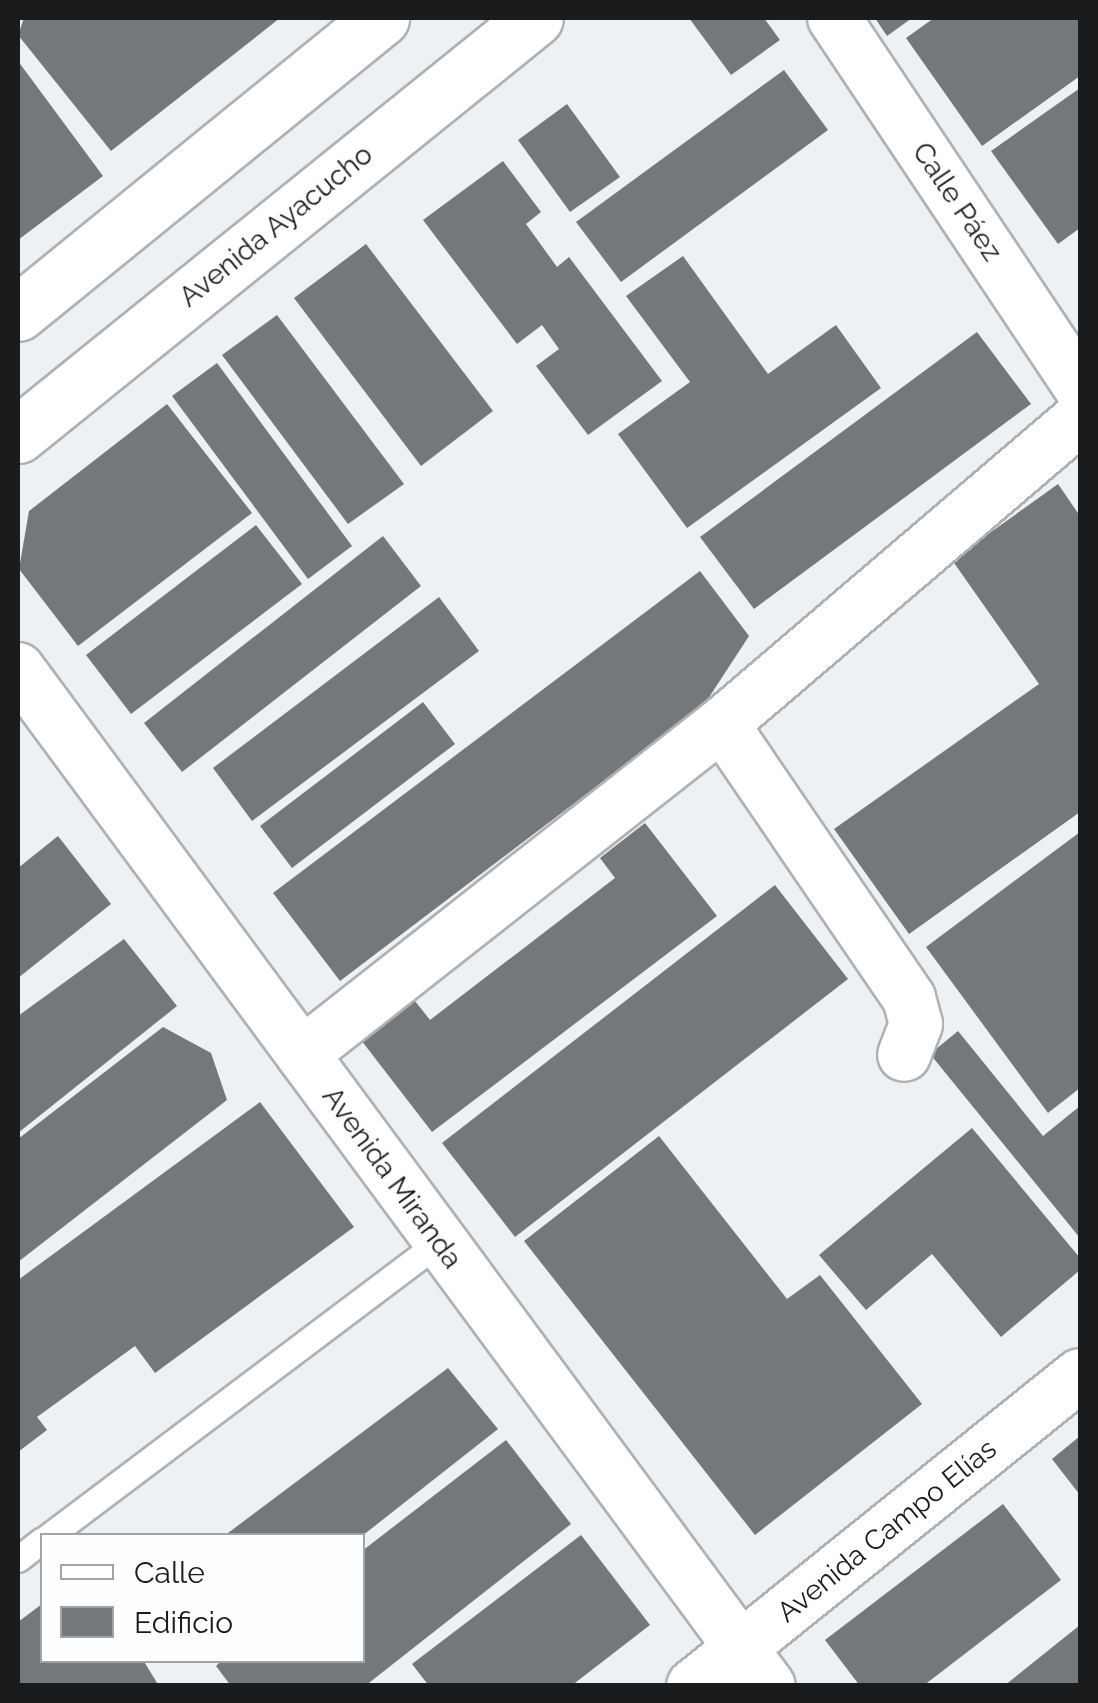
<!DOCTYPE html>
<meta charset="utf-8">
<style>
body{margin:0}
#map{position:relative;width:1098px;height:1703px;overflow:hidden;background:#eef1f4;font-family:Raleway,sans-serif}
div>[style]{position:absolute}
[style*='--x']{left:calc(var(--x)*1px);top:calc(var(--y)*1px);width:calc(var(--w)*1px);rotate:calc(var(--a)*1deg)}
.building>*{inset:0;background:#75787b}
.roads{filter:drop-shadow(2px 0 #afb2b5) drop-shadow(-2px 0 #afb2b5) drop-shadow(0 2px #afb2b5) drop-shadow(0 -2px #afb2b5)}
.lane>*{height:25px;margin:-12.5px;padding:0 12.5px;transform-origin:12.5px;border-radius:12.5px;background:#fff}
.street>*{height:52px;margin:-26px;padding:0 26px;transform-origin:26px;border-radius:26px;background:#fff}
.secondary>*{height:55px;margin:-27.5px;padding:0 27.5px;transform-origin:27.5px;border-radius:27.5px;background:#fff}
span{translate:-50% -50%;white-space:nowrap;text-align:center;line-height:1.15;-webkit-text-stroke:9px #fdfeff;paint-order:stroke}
.street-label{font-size:28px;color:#1a1b1c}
.frame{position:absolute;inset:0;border:20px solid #1a1b1c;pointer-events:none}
.legend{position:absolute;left:40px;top:1533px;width:325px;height:130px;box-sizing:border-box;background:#fdfeff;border:2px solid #a2a3a4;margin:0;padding:12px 18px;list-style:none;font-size:30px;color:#1a1b1c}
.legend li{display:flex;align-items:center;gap:20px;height:50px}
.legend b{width:50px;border:2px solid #a2a3a4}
</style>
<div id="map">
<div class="building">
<i style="clip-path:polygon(24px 18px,280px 18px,111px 151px,18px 35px)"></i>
<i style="clip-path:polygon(689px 18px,764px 18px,780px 40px,731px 75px)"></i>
<i style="clip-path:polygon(875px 18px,912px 18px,887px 36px)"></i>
<i style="clip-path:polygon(934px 18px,1080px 18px,1080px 76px,982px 146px,906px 38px)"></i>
<i style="clip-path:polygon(18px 61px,103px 176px,18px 240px)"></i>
<i style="clip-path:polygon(784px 70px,828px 130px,621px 282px,576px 222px)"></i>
<i style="clip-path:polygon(1080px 88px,1080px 228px,1058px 244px,991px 151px)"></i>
<i style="clip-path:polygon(567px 104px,620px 177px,570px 212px,518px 140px)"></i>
<i style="clip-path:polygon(503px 161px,541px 212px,526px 224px,557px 267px,569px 257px,662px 381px,588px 435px,536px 366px,559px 349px,542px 325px,517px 344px,423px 220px)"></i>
<i style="clip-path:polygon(366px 244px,493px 411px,421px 466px,294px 298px)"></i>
<i style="clip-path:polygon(683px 256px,768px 374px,836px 325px,881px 388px,687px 528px,618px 434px,690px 382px,626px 296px)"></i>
<i style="clip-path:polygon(277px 315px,404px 484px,348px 524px,222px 355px)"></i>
<i style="clip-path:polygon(977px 332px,1031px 404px,754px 609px,700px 537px)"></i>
<i style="clip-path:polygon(217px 363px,352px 546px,308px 579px,172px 396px)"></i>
<i style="clip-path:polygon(167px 404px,252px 513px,78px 646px,19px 569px,29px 511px)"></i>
<i style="clip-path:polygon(1058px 484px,1080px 516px,1080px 812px,909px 934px,834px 829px,1039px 684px,952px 560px)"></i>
<i style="clip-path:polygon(256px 525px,302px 584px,131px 714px,86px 655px)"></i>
<i style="clip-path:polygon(383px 536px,421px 586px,182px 772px,144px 723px)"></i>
<i style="clip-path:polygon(700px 571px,749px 636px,704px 705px,340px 981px,273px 893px)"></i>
<i style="clip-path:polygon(439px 597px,479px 651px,252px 821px,213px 768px)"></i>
<i style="clip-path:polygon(423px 702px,455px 744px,292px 868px,260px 826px)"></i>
<i style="clip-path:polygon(645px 823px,717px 916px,432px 1132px,361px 1040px,415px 1001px,430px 1020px,615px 878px,600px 858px)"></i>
<i style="clip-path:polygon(1080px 832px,1080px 1088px,1048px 1113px,926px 947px)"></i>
<i style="clip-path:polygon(58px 836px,111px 904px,18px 978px,18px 868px)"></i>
<i style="clip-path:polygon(775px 885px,848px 979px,515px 1237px,442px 1143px)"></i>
<i style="clip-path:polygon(124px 939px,177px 1006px,18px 1133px,18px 1016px)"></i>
<i style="clip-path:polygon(163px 1027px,211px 1053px,227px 1100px,18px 1262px,18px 1139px)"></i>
<i style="clip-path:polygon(958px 1031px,1043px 1136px,1080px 1106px,1080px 1238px,930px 1054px)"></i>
<i style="clip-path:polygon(260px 1102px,354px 1227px,155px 1373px,135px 1346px,37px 1417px,47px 1430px,18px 1452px,18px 1280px)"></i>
<i style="clip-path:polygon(972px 1128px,1080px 1258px,1080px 1270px,1001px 1337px,932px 1254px,866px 1310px,819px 1255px)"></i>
<i style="clip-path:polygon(659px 1136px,787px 1299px,820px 1275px,922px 1404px,755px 1535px,524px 1241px)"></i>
<i style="clip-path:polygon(448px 1368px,498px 1429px,362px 1536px,224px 1536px)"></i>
<i style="clip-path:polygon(1080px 1436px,1080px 1495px,1052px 1459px)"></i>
<i style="clip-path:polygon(506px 1440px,571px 1524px,365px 1686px,231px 1686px,216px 1666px,222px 1660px,362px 1660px,362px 1551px)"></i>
<i style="clip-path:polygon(1003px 1504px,1061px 1580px,923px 1686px,860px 1686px,825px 1640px)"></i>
<i style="clip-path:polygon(581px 1535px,650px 1625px,571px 1686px,429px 1686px,412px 1664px)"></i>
<i style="clip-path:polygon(42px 1604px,42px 1660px,143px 1660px,159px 1686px,18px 1686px,18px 1622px)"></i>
<i style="clip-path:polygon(1080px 1625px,1080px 1686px,1004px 1686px)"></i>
</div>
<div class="roads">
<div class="lane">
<i style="--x:49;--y:1536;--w:487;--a:-37"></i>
<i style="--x:18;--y:1559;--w:31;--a:-38"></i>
</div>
<div class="street">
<i style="--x:834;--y:18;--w:443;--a:56.3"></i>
<i style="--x:18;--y:669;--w:1264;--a:53.56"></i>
<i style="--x:722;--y:724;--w:332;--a:55.7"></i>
<i style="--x:909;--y:998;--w:27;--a:75"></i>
<i style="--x:916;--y:1024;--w:33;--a:111"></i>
<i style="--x:302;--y:1054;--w:534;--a:-38.16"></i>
<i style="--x:722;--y:724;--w:471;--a:-40.5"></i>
<i style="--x:693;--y:1686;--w:496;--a:-38.8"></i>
</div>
<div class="secondary">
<i style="--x:18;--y:313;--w:468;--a:-39.1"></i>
<i style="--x:18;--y:435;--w:664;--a:-38.89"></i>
</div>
</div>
<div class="street-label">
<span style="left:957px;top:202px;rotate:56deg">Calle Páez</span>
<span style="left:276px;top:226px;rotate:-39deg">Avenida Ayacucho</span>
<span style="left:392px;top:1178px;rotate:54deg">Avenida Miranda</span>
<span style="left:887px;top:1531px;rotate:-39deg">Avenida Campo Elías</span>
</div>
<div class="frame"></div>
<ul class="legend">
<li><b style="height:12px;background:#fff"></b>Calle</li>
<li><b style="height:28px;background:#75787b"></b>Edificio</li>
</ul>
</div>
